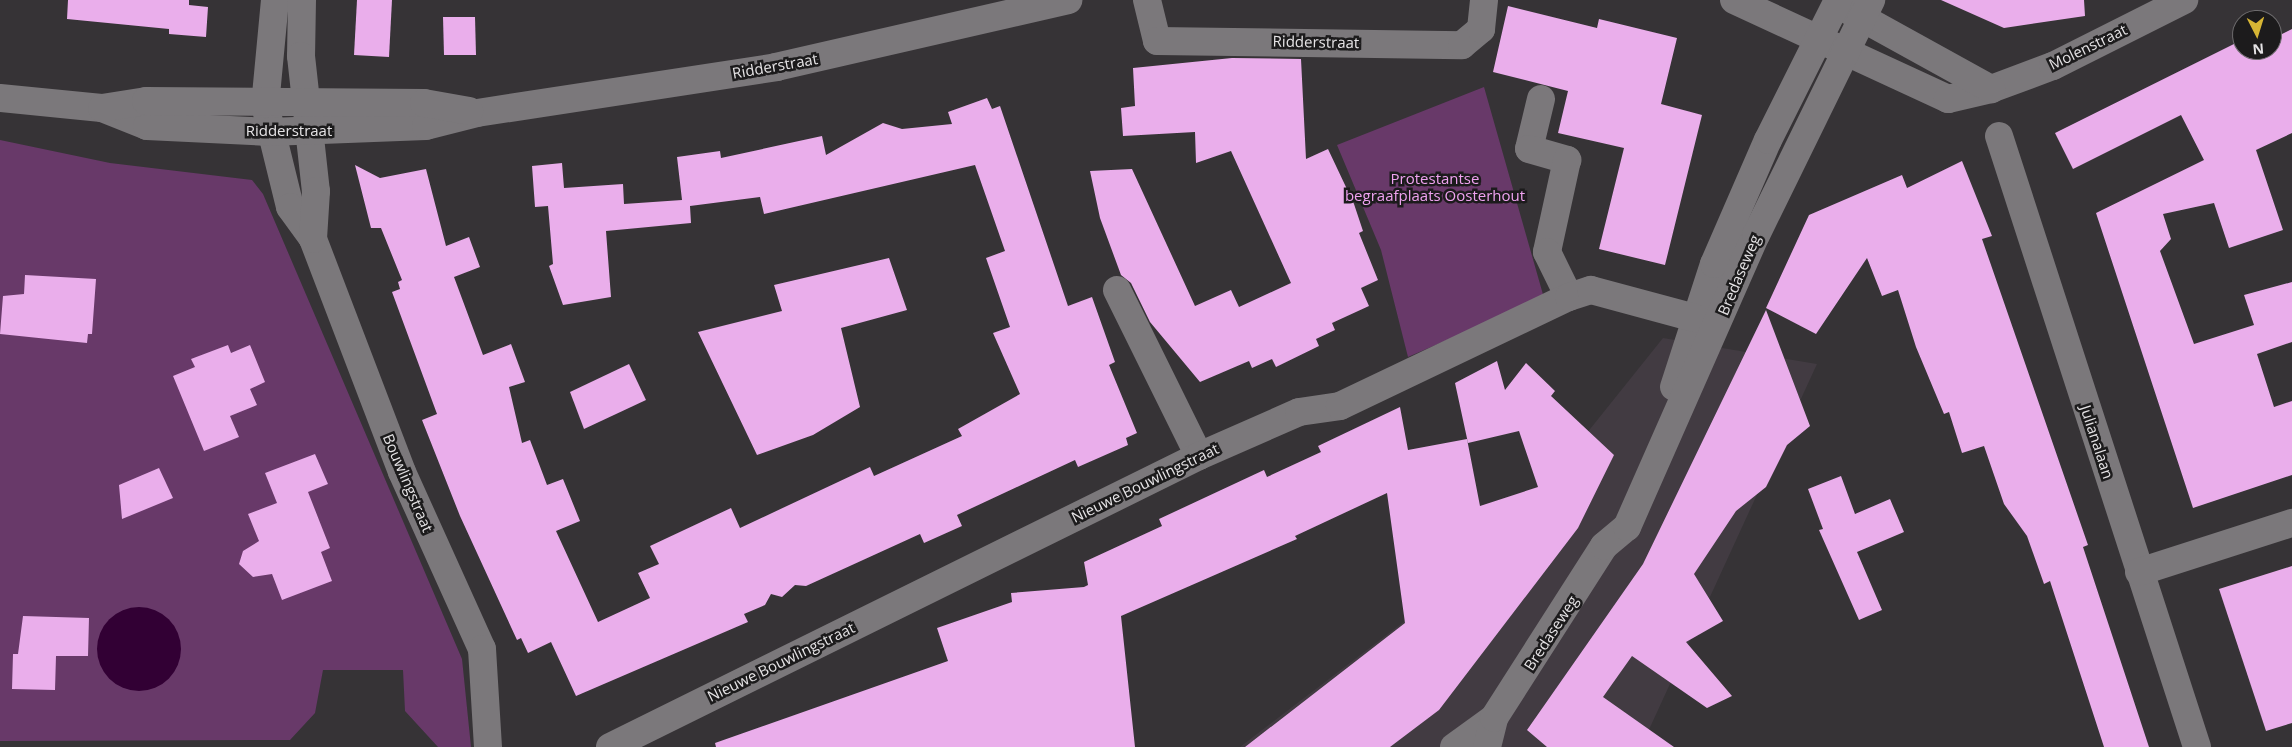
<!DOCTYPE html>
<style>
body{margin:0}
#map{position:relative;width:2292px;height:747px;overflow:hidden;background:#363336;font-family:"Open Sans",sans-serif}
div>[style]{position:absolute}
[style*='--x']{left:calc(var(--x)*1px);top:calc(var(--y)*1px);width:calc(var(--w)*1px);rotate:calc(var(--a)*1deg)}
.built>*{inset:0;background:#423b42}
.green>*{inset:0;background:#683969}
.water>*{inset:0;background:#320034}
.round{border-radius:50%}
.building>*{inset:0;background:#eaaeeb}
.minor>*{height:28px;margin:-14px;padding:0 14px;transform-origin:14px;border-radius:14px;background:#7b787b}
span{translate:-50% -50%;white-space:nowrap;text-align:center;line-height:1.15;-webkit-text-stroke:5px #1c1b1c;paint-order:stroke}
.street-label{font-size:15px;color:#e6e4e6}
.park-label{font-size:15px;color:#efa2f0}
.north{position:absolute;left:2232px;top:10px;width:50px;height:50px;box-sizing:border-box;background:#1c1b1c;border:1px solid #6d6b6d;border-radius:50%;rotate:175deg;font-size:14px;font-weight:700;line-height:20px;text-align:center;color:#e6e4e6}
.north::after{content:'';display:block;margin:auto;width:18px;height:22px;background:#d6b534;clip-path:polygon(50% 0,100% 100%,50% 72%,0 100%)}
</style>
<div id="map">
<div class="built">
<i style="clip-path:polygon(1663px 338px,1817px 364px,1641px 747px,1240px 747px,1486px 559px)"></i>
</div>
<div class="green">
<i style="clip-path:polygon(1484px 87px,1544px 298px,1408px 357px,1381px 250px,1337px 145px)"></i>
<i style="clip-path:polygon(0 140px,110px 163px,252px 180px,263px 194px,462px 659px,471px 747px,438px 747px,405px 711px,403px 670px,323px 670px,315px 713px,290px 740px,0 741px)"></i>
</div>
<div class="water">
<i class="round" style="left:97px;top:607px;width:84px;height:84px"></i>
</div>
<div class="building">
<i style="clip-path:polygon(68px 0,189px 0,189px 5px,208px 7px,206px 37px,169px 34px,169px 29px,67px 19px)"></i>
<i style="clip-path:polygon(357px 0,392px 0,389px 57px,354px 55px)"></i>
<i style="clip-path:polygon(1941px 0,2084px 0,2085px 16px,2004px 28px)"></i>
<i style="clip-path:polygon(1508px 6px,1597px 28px,1599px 19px,1677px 38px,1661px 104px,1702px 115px,1665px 265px,1599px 249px,1624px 148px,1558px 133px,1568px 91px,1493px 72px)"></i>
<i style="clip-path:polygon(443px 17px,475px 17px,476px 55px,444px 55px)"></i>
<i style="clip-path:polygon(2273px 25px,2278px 36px,2292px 29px,2292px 133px,2256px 150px,2283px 230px,2229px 248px,2214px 203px,2163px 214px,2171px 239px,2160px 251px,2194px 344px,2254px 325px,2244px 295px,2292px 282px,2292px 342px,2257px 354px,2274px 407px,2292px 401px,2292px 475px,2193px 508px,2096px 213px,2204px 160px,2181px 115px,2073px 169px,2055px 133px,2242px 40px,2242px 50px,2272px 50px)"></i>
<i style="clip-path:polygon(1232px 58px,1301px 59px,1306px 159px,1328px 149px,1354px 204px,1363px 231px,1359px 233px,1378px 280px,1361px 288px,1369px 306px,1332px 323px,1335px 330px,1316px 339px,1319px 346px,1276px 367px,1272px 359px,1252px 368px,1249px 361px,1200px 382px,1150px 322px,1131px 283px,1121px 275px,1100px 218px,1090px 171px,1132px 169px,1195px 306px,1231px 290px,1239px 307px,1291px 283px,1231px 151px,1196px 163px,1195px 132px,1123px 136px,1121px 108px,1135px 106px,1133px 68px)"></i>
<i style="clip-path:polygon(987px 98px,992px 109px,1000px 106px,1068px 306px,1092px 297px,1115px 362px,1109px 365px,1137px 433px,1126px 438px,1128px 445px,1078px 467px,1075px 460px,957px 515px,962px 526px,924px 543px,920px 534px,806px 586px,795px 585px,782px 597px,771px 594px,765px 605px,744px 614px,748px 622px,576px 696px,551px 642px,528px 653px,521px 638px,517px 640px,460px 516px,422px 420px,437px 414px,392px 292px,400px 289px,398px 282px,402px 280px,381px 228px,371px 228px,355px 165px,380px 178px,426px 169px,446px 246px,469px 237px,480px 267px,454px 277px,483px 355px,511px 344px,525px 382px,509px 387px,522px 443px,530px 440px,547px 485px,563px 479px,580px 521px,556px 531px,598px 622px,650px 598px,638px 573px,659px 564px,650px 546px,731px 508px,740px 528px,870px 467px,874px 476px,962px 436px,958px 429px,1020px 394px,993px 333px,1010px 327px,986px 258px,1005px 251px,975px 165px,764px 214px,760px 197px,690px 206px,691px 223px,606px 231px,611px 297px,563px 305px,549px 266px,553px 264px,548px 206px,535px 207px,532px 166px,562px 163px,564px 188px,623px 184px,624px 204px,682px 200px,677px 157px,720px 151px,721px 158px,822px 136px,826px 155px,883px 123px,902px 129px,952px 124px,948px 112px)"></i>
<i style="clip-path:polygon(1962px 161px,1992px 236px,1982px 239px,2088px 545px,2083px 547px,2149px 747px,2104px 747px,2050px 581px,2044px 584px,2027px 536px,2004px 504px,1984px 446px,1962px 453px,1949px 412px,1944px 414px,1916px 347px,1898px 290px,1882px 296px,1867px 258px,1816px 334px,1766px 308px,1809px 215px,1902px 175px,1907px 188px)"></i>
<i style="clip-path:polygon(889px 258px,907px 310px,841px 328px,860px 407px,813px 435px,757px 455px,698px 332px,782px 311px,774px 285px)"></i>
<i style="clip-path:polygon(25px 275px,96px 279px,92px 334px,88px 334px,87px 343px,0 334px,3px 296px,24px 294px)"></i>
<i style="clip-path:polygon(1766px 310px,1810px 426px,1787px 445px,1766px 487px,1736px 511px,1694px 574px,1723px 621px,1686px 642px,1732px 696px,1707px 708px,1632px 656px,1603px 697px,1674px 747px,1547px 747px,1527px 730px,1643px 564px)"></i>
<i style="clip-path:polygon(228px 345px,231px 353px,250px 345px,265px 382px,250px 389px,257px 405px,230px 416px,239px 437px,204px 451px,173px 376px,195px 367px,191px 359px)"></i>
<i style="clip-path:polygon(1497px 361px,1505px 390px,1526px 363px,1555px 391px,1551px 396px,1614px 455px,1578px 528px,1439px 710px,1390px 747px,1245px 747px,1405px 623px,1387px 493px,1295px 536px,1297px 539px,1121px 616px,1135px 747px,716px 747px,715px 743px,948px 661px,937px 628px,1012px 602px,1011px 593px,1084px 587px,1088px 585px,1084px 562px,1162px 526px,1159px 519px,1264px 470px,1267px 477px,1321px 452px,1318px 446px,1400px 407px,1408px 450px,1467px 439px,1480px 506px,1538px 487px,1519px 431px,1468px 443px,1455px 383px)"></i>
<i style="clip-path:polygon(629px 364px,646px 400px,584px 429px,570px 392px)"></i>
<i style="clip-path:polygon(315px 454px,328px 484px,308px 492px,330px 548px,321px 552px,332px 581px,282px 600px,272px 574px,253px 577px,239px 564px,243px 551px,259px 541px,248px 514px,277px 503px,265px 473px)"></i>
<i style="clip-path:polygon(159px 468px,173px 498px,122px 519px,119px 485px)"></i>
<i style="clip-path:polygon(1841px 476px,1855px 514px,1890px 499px,1904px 532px,1857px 552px,1882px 610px,1859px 620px,1819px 530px,1823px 529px,1808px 489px)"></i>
<i style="clip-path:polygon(2292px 566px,2292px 723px,2266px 731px,2219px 589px)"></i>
<i style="clip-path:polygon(23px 616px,89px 618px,88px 656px,56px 656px,55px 690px,12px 689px,13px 654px,18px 654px)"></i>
</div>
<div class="minor">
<i style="--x:275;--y:0;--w:105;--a:95.4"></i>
<i style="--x:265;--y:105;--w:105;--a:76.2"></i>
<i style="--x:290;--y:207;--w:39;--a:54"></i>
<i style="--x:313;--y:239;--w:249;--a:69.1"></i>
<i style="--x:402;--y:472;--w:194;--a:65.7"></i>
<i style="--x:482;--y:649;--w:98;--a:86.5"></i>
<i style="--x:302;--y:0;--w:56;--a:91"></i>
<i style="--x:301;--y:56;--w:136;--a:83.7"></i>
<i style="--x:316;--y:191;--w:48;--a:93.6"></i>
<i style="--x:1147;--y:0;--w:42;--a:76.3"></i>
<i style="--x:1157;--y:41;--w:305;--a:0.8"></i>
<i style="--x:1462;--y:45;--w:25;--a:-40"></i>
<i style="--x:1481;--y:29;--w:29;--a:-84"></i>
<i style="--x:1734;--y:0;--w:236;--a:24.8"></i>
<i style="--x:1948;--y:99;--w:44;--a:-13.1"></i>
<i style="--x:1991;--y:89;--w:66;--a:-20.4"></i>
<i style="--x:2053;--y:66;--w:147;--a:-26.7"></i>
<i style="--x:1846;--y:9;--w:166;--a:28.9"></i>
<i style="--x:0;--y:98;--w:102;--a:5.6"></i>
<i style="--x:102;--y:108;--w:48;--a:21.8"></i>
<i style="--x:147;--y:126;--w:122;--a:2.8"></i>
<i style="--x:269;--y:132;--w:157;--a:-2.2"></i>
<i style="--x:426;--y:126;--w:53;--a:-14.3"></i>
<i style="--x:477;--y:113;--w:303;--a:-8.7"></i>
<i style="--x:776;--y:67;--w:300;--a:-12.9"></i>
<i style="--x:1541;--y:99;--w:51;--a:103.5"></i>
<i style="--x:1529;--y:149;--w:40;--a:16"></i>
<i style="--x:1567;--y:160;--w:94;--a:102.3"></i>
<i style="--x:1547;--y:252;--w:50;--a:63.9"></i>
<i style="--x:102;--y:108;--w:45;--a:-9"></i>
<i style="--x:146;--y:101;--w:278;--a:0.4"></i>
<i style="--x:424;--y:103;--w:46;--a:10.1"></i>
<i style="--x:1999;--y:136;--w:642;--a:72.04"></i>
<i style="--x:1117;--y:290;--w:185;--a:63.7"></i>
<i style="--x:1674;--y:387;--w:129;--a:-72"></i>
<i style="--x:1714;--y:264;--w:135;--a:-66.5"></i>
<i style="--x:1768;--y:140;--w:157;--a:-63.4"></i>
<i style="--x:2139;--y:572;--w:161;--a:-17.8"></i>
<i style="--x:610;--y:747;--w:657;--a:-26.29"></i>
<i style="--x:1199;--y:456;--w:109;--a:-23.7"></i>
<i style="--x:1299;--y:412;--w:41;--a:-8.3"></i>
<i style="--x:1340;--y:406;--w:254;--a:-25.5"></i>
<i style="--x:1569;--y:297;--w:23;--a:-18"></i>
<i style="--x:1591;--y:290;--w:108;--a:15.1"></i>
<i style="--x:1454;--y:747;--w:49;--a:-35.9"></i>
<i style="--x:1487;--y:747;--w:30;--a:-76"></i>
<i style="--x:1494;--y:718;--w:204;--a:-57.4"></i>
<i style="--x:1604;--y:546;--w:30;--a:-40"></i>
<i style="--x:1627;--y:527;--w:319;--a:-66.2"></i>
<i style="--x:1756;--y:235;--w:262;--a:-63.9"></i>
</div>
<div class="street-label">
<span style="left:1316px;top:42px;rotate:1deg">Ridderstraat</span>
<span style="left:2088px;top:47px;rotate:-26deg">Molenstraat</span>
<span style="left:775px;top:66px;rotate:-10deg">Ridderstraat</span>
<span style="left:289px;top:131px">Ridderstraat</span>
<span style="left:1739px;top:275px;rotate:-67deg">Bredaseweg</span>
<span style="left:2097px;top:442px;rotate:72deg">Julianalaan</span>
<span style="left:408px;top:483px;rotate:67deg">Bouwlingstraat</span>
<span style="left:1145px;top:483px;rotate:-26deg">Nieuwe Bouwlingstraat</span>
<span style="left:1551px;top:633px;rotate:-57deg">Bredaseweg</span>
<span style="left:781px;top:662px;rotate:-26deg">Nieuwe Bouwlingstraat</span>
</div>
<div class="park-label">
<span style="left:1435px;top:187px">Protestantse<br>begraafplaats Oosterhout</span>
</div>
<div class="north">N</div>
</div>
